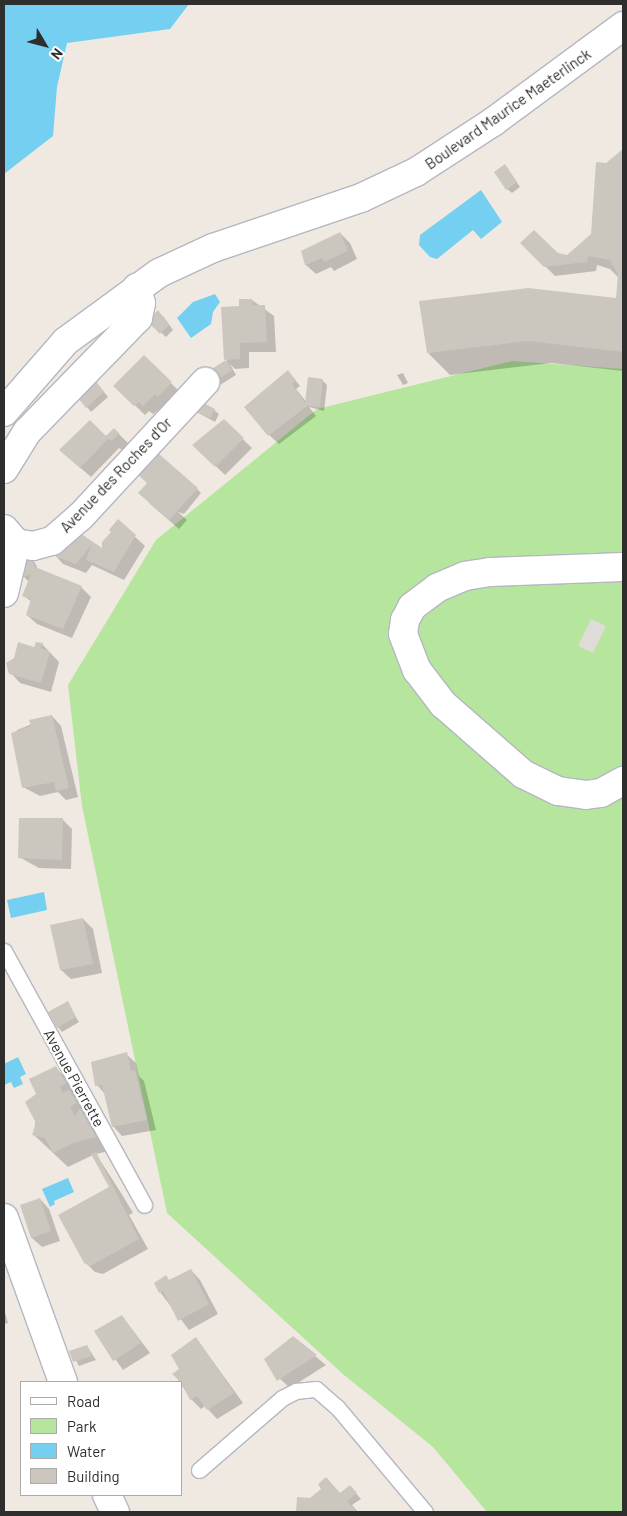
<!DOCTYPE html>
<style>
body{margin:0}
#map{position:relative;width:627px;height:1516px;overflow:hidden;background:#efe9e1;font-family:Barlow,sans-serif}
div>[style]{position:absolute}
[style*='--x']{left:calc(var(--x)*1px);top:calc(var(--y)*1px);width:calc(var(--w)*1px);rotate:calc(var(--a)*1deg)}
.green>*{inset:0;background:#b6e59e}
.plaza>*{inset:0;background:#dfdcd8}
.water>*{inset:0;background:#75cff0}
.shadow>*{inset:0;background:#0003}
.building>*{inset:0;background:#cbc7bf}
.roads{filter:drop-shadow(1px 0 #b4b7c1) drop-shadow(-1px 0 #b4b7c1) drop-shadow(0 1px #b4b7c1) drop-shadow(0 -1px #b4b7c1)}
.service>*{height:15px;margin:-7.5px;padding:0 7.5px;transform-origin:7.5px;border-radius:7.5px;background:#fff}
.minor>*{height:28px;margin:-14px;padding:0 14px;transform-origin:14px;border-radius:14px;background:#fff}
.secondary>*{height:28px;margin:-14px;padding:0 14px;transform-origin:14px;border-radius:14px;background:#fff}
span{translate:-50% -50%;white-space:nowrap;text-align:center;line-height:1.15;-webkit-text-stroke:4.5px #fff;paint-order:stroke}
.street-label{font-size:15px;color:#2e2e2e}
.frame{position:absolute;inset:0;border:5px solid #2e2e2e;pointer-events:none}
.legend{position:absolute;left:20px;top:1381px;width:162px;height:115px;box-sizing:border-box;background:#fff;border:1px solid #ababab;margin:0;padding:6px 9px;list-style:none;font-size:15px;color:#2e2e2e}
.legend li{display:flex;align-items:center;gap:10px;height:25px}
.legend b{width:25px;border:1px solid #ababab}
.north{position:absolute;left:20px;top:20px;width:50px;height:50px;-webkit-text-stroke:4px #fff;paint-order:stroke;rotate:127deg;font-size:14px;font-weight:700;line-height:20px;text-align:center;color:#2e2e2e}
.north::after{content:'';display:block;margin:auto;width:18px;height:22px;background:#2e2e2e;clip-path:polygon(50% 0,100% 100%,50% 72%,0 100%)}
</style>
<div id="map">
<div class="green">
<i style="clip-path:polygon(512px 361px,623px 369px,623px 1512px,487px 1512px,433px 1447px,344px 1375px,167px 1213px,82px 806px,68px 685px,156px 540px,317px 409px)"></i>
</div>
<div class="plaza">
<i style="clip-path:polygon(591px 619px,606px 626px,593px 653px,578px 646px)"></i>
</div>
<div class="water">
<i style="clip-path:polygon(4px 4px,189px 4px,170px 29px,67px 43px,57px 87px,53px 136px,4px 174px)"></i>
<i style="clip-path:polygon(481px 190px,502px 222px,481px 239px,473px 230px,437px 259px,430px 257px,419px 245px,420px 235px)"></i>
<i style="clip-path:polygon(215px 294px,220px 302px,213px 312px,211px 324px,191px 338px,177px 318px,193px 302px)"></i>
<i style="clip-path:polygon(44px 892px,47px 910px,11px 918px,7px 900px)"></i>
<i style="clip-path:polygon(18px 1057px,26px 1074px,20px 1077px,23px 1084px,14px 1088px,11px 1082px,4px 1085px,4px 1064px)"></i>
<i style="clip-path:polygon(68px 1178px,74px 1192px,54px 1201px,55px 1204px,50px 1207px,42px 1189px)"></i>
</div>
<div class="shadow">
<i style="clip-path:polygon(623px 151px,623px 371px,551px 363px,450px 375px,428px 353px,619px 300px,619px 278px,610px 269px,597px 265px,596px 271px,555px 276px,522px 243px,567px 256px,593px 234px,606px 164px)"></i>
<i style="clip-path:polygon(509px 171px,520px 187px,512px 193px,507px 189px)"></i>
<i style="clip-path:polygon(340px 233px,350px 243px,357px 259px,334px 271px,331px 267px,316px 274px,306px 265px,302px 252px)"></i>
<i style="clip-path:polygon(252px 300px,274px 316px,276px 352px,249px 352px,249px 368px,235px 369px,230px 364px,236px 375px,220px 385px,209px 372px,227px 361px,240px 307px)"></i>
<i style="clip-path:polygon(163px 316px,173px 330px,166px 337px,149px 321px)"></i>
<i style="clip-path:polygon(144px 357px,181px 393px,153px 414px,149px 411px,145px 415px,115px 386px)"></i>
<i style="clip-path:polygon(403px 373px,408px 383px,403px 385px,397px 375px)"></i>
<i style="clip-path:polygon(293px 377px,300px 386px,296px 389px,307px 403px,322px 380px,327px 385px,324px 411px,309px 407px,316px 416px,279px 444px,269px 435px)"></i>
<i style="clip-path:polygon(96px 382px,108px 397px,91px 412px,76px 393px)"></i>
<i style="clip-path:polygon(191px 409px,214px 410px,219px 414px,215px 422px)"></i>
<i style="clip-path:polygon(224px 421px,252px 448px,225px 475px,194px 445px)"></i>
<i style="clip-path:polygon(114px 429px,128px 443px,122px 450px,119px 448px,91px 477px,76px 464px)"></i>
<i style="clip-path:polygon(197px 489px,201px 493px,184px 514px,178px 512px,187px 520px,179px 529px,149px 503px)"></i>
<i style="clip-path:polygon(118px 521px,145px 546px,124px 580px,92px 565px,86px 573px,63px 564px,54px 554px,74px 531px,103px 550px)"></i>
<i style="clip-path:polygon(32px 557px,38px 569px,81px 587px,91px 597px,72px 638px,37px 624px,27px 615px,32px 602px,24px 596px,29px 582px,24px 577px)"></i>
<i style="clip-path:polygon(42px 644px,59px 662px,51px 692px,20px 683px,11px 673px)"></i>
<i style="clip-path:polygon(52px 716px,61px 726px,78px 797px,66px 800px,58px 792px,40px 796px,23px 787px,17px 730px)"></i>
<i style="clip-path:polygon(62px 819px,72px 829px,71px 869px,39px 868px,19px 857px)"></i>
<i style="clip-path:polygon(83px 919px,93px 929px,102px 973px,71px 979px,61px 970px,52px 926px)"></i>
<i style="clip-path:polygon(67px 1003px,79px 1022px,62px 1032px,58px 1027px)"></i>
<i style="clip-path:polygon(126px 1054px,136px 1063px,139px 1076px,144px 1081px,156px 1130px,122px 1136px,113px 1126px,105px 1094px,97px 1085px)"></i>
<i style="clip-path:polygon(56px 1068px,70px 1082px,79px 1097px,77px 1099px,109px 1151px,96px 1154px,123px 1196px,133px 1213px,129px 1215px,148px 1249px,103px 1274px,95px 1272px,85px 1262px,111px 1188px,93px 1155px,68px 1167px,34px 1135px,38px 1094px)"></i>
<i style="clip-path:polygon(40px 1199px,49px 1209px,60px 1241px,42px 1247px,32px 1238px,22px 1206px)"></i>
<i style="clip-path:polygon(191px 1270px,200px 1280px,218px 1314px,189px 1330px,160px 1292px,166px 1277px,170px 1281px)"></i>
<i style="clip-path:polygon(4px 1309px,8px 1323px,4px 1324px)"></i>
<i style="clip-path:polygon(122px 1316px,150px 1353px,123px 1370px,96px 1332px)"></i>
<i style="clip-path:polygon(196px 1338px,243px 1403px,217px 1419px,205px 1406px,201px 1409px,191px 1399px,174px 1374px,181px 1369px)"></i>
<i style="clip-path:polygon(293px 1338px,326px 1365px,290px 1388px,280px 1379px)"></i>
<i style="clip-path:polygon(87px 1346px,96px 1360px,79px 1366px,71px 1351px)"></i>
<i style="clip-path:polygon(326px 1479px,341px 1494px,354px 1491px,361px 1499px,352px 1505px,358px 1512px,297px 1512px,298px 1498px,312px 1500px,323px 1489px)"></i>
</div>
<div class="building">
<i style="clip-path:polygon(623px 149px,623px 352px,528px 341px,427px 353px,419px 301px,528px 288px,616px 298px,618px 275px,610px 260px,588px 256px,587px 262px,544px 267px,520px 243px,534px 230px,558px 253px,567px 255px,591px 234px,596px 162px,606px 163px)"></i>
<i style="clip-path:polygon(505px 164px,517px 182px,506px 190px,494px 172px)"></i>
<i style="clip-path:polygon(340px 232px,348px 251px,324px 262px,322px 258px,305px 265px,301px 251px)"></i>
<i style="clip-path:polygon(239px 299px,252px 299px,253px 305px,265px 305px,267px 342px,240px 343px,240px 359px,224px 360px,221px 307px,239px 306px)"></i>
<i style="clip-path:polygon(158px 310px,169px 325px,160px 334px,147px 321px)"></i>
<i style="clip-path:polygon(144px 355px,172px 382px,158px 397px,155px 394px,143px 406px,139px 402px,134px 406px,113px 386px)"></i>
<i style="clip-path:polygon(226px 360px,232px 370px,215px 381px,207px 372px)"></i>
<i style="clip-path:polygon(288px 370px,296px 381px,292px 384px,305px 403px,308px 377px,323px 379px,320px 407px,307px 406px,268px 436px,244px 407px)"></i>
<i style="clip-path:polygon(92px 376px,104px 392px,86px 408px,74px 393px)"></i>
<i style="clip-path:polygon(198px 400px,215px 409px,210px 418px,189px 409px)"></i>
<i style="clip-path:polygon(224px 419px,244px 438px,215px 467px,192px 445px)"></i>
<i style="clip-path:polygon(90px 420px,106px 436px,114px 428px,119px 433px,112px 441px,108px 439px,80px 468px,59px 450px)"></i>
<i style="clip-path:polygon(159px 454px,198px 488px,169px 520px,138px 493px,147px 483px,136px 473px,146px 461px,150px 464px)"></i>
<i style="clip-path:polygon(118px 519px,136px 535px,114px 572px,86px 560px,92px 544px,76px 564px,52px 555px,74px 529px,102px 548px,102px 542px,111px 532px,109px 530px)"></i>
<i style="clip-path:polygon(28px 550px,35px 567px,82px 586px,63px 629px,26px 615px,31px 599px,22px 596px,31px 574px,23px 577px,15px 562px)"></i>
<i style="clip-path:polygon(18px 642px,34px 647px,36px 642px,43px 643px,41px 648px,50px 652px,41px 683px,9px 674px,6px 663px,14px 658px)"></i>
<i style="clip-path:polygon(52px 715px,69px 788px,56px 791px,54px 782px,22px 788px,11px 733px,31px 726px,29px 720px)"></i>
<i style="clip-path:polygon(19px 818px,63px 818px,62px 860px,18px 858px)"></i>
<i style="clip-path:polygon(83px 918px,93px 964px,60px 970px,50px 925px)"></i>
<i style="clip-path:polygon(68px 1001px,76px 1017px,57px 1028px,48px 1012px)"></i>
<i style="clip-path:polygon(127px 1052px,131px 1071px,135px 1070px,147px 1120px,112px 1127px,102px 1085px,95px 1086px,91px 1062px)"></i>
<i style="clip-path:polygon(56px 1066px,66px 1083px,60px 1087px,63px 1093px,69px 1090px,77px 1103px,70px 1107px,75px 1116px,80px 1108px,96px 1137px,76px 1142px,53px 1153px,45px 1138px,32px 1135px,36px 1123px,25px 1102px,36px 1094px,29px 1079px)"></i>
<i style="clip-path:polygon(96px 1152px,139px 1239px,90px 1266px,84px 1263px,58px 1215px,109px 1187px,91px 1154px)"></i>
<i style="clip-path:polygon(40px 1198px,51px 1231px,31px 1238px,20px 1205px)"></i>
<i style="clip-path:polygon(191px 1269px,209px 1304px,178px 1321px,163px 1291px,159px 1293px,154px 1283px,166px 1275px,169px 1280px)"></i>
<i style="clip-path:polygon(122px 1315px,141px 1343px,113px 1361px,94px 1331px)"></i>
<i style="clip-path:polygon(293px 1336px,317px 1355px,277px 1381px,264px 1359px)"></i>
<i style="clip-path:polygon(196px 1337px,234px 1393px,207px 1410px,197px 1396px,190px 1400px,181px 1382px,172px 1374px,179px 1369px,171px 1355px)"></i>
<i style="clip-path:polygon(87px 1345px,92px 1356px,73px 1362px,69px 1351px)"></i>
<i style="clip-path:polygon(326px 1477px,340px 1493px,350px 1485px,357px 1493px,347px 1501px,357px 1512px,296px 1512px,297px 1497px,310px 1498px,321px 1489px,318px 1484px)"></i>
</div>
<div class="roads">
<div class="service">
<i style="--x:4;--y:951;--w:290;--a:61.1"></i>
<i style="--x:199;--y:1470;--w:110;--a:-40.9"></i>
<i style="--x:282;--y:1398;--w:16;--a:-27"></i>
<i style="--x:296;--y:1391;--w:20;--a:-6"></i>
<i style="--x:316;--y:1389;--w:28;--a:41"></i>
<i style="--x:337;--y:1407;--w:137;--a:50"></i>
</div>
<div class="minor">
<i style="--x:4;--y:469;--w:44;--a:-58.1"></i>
<i style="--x:27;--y:432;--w:159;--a:-45.8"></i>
<i style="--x:138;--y:318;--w:15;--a:-79"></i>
<i style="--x:141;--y:303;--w:16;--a:-105"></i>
<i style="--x:4;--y:529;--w:18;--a:49"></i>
<i style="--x:16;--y:543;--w:17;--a:10"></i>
<i style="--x:33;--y:546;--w:20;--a:-15"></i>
<i style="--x:52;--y:541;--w:38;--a:-41"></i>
<i style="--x:81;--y:516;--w:183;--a:-47.2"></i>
<i style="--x:623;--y:567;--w:133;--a:177.8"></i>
<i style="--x:490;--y:572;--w:25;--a:171"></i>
<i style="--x:465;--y:576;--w:30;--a:157"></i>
<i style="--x:437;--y:588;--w:31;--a:143"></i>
<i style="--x:412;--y:607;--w:15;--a:118"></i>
<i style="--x:405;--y:620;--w:14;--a:98"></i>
<i style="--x:403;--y:634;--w:39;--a:69"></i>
<i style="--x:417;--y:670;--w:43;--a:52.6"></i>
<i style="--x:443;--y:704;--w:106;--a:41.2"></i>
<i style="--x:523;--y:774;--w:39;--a:26"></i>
<i style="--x:558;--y:791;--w:28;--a:8"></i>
<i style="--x:586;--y:795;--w:15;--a:-8"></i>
<i style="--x:601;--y:793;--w:25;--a:-29"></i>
<i style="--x:4;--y:593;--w:51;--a:-76.5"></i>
</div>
<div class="secondary">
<i style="--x:4;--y:412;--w:94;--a:-48.9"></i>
<i style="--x:66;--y:341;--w:115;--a:-36.2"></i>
<i style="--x:159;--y:273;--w:60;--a:-24.8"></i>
<i style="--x:213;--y:248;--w:156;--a:-18.7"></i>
<i style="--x:361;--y:198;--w:61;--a:-25.3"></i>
<i style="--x:416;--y:172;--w:92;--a:-33"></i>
<i style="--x:493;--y:122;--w:162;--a:-36.4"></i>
<i style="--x:4;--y:1218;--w:174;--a:70.2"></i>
<i style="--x:107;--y:1495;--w:19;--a:65"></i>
</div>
</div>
<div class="street-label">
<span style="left:508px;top:109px;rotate:-35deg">Boulevard Maurice Maeterlinck</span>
<span style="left:116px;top:475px;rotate:-46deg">Avenue des Roches d'Or</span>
<span style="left:74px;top:1078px;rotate:61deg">Avenue Pierrette</span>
</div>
<div class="frame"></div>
<ul class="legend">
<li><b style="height:6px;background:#fff"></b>Road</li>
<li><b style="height:14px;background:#b6e59e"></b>Park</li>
<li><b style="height:14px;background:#75cff0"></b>Water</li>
<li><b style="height:14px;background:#cbc7bf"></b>Building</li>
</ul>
<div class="north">N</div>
</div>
